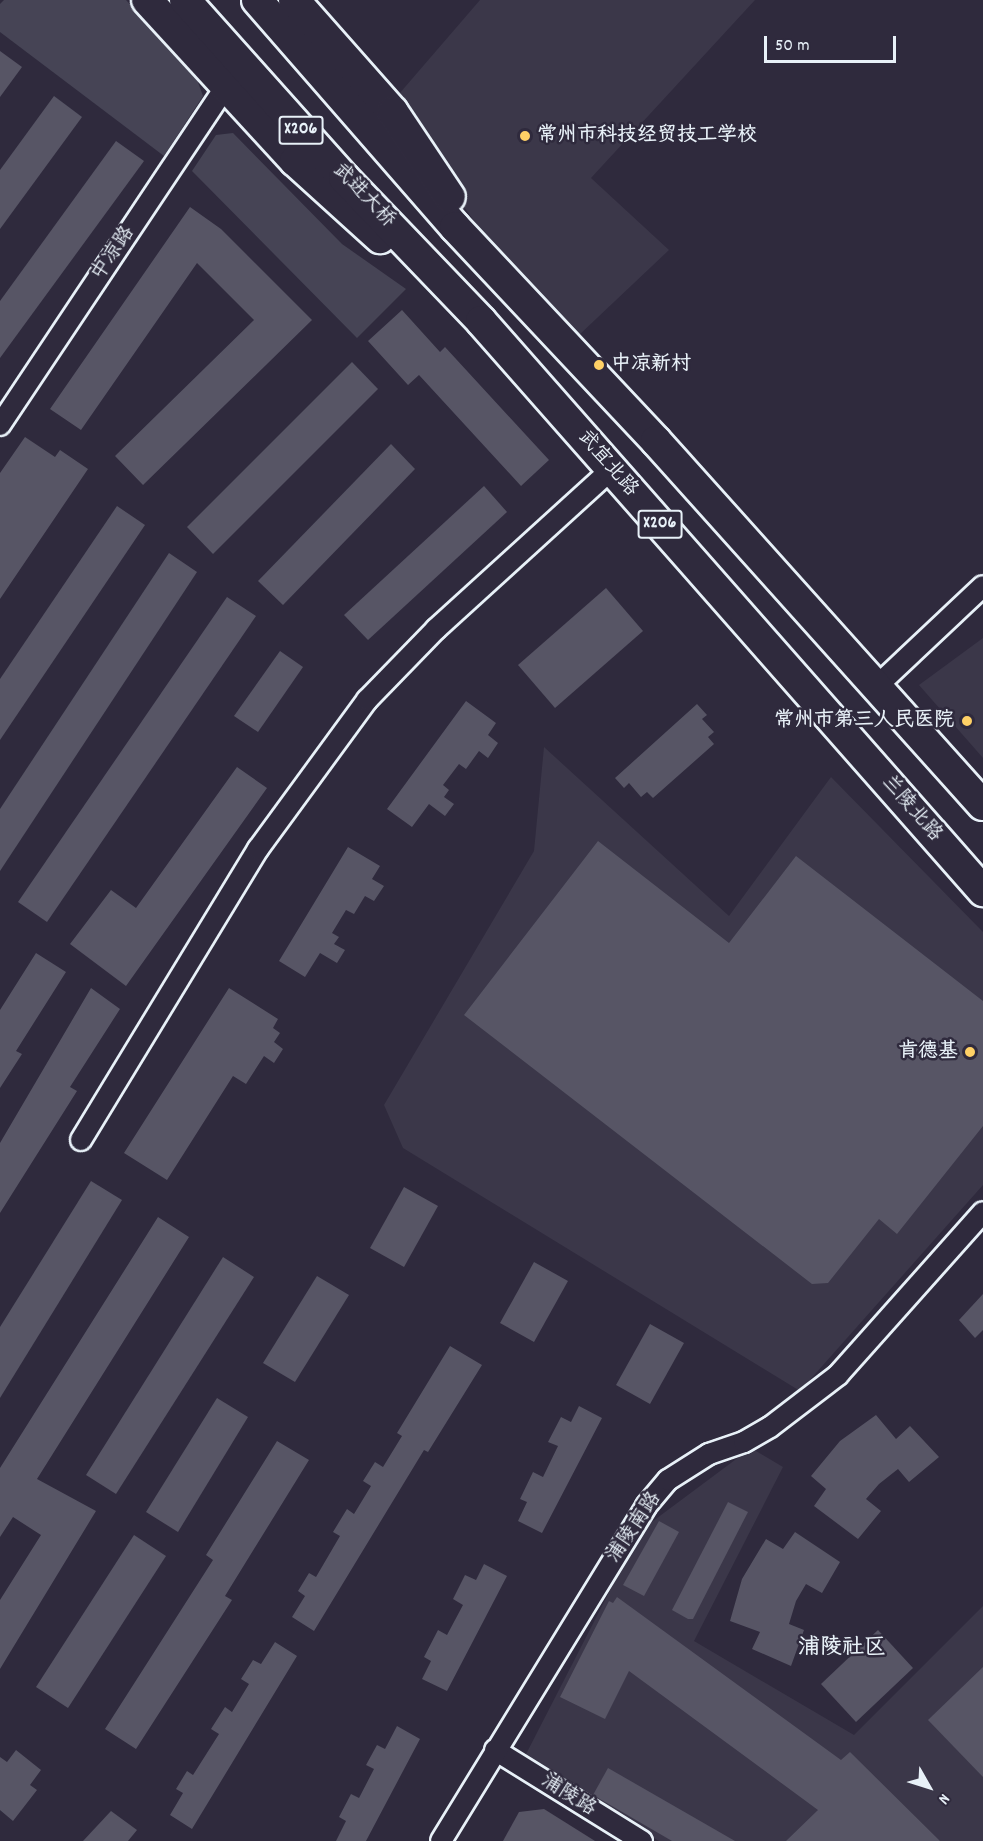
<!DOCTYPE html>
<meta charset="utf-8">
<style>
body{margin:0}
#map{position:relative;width:983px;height:1841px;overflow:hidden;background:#2f2a3d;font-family:Dekko,"LXGW WenKai TC",sans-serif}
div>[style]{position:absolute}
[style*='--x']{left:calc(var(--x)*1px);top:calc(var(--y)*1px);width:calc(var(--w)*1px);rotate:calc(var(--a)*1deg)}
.built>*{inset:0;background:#3b3749}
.green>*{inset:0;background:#464455}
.building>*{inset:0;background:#575565}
.roads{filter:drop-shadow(2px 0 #e8f1f8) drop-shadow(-2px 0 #e8f1f8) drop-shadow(0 2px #e8f1f8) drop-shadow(0 -2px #e8f1f8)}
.street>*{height:20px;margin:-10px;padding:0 10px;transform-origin:10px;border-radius:10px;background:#2f2a3d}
.primary>*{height:30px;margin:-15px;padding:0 15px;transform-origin:15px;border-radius:15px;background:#2f2a3d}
.dots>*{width:16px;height:16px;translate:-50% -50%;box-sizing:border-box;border:3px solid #2f2a3d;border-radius:50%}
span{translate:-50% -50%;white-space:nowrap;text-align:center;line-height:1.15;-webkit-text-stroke:5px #2f2a3d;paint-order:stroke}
.shield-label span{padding:2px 4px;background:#2f2a3d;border:2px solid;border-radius:4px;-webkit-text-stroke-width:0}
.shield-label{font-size:18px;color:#e8f1f8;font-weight:700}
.poi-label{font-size:20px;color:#e8f1f8;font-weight:700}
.left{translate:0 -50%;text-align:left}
.right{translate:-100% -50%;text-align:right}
.street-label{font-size:20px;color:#e8f1f8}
.quarter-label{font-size:22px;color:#e8f1f8;font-weight:700}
.north{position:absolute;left:899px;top:1757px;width:60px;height:60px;-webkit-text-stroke:4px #2f2a3d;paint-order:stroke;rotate:129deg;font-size:16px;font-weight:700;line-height:24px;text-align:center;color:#e8f1f8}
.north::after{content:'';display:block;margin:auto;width:21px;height:27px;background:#e8f1f8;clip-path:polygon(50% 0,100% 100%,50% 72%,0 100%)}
.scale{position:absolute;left:764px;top:36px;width:132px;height:27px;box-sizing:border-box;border:3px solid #e8f1f8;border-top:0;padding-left:8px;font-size:18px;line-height:21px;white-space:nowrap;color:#e8f1f8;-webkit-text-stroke:4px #2f2a3d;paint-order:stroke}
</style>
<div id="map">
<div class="built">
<i style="clip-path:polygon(480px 0,755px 0,591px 178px,669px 250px,578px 336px,505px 264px,444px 179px,399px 94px)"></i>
<i style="clip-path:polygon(983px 638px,983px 758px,919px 685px)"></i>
<i style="clip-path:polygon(544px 747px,729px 916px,831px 777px,983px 932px,983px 1185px,800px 1391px,403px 1148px,384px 1105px,534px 851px)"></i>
<i style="clip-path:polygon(751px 1448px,783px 1467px,694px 1641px,854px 1735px,983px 1606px,983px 1841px,659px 1841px,523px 1760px,641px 1530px)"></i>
</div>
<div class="green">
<i style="clip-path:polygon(4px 0,126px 0,195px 74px,203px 96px,164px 156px,0 32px,0 4px)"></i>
<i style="clip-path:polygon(233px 133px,342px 244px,406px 289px,357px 338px,192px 171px,216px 135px)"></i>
</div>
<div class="building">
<i style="clip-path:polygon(0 51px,22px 67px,0 97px)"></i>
<i style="clip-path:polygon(54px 96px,82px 117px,0 229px,0 170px)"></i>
<i style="clip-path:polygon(116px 141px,144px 161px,0 358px,0 301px)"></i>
<i style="clip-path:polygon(190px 207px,221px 229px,312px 320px,143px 485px,115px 456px,254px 320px,197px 263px,81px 430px,50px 409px)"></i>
<i style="clip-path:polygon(402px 310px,440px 352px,445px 347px,549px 460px,521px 486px,419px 375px,408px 385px,368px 341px)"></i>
<i style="clip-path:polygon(352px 362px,378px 389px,213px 554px,187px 527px)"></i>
<i style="clip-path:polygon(25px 437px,55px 457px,60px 450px,88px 469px,0 599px,0 473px)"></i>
<i style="clip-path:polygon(391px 444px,415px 469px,283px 605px,258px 581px)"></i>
<i style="clip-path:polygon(484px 486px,507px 512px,368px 640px,344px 615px)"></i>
<i style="clip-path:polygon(117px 506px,145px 525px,0 740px,0 679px)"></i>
<i style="clip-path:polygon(169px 553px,197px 572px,0 871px,0 809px)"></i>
<i style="clip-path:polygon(606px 588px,643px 631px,555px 708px,518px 665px)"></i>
<i style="clip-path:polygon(227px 597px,256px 616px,47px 922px,18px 902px)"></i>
<i style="clip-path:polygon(280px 651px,303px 667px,258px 732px,234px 716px)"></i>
<i style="clip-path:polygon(466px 701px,496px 723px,488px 735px,498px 743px,488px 758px,479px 751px,466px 769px,459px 764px,443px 785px,449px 790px,444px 797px,454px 804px,445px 816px,429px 804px,412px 827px,387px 809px)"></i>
<i style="clip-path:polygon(697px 704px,707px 715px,702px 719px,714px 732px,708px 737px,714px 744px,653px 798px,647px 792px,641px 797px,629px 783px,624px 788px,615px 778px)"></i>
<i style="clip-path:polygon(237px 767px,267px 788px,126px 986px,70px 944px,111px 890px,136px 908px)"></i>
<i style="clip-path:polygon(598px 841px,729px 943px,796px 856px,983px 1001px,983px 1126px,897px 1234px,879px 1219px,828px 1283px,812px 1284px,464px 1015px)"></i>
<i style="clip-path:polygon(348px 847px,380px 866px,372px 879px,384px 886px,374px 901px,365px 896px,354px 914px,346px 910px,332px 933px,339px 937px,334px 944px,345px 950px,337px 963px,320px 953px,305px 977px,279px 961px)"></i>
<i style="clip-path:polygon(36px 953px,66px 972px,16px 1051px,22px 1054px,0 1088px,0 1010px)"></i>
<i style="clip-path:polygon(91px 988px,120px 1009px,70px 1087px,77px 1091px,0 1213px,0 1143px)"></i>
<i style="clip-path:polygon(229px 988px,278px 1019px,273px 1028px,280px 1033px,274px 1042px,283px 1049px,274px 1063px,264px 1056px,246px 1084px,233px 1076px,167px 1180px,124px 1153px)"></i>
<i style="clip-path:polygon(91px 1181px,122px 1200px,0 1398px,0 1327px)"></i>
<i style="clip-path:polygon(404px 1187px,438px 1206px,404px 1267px,370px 1248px)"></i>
<i style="clip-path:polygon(158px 1217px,189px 1237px,37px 1479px,96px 1511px,0 1669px,0 1600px,41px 1535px,13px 1517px,0 1537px,0 1468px)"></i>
<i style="clip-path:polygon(223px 1257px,254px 1277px,116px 1494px,86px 1475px)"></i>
<i style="clip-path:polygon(534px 1262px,568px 1281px,534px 1342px,500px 1323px)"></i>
<i style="clip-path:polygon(317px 1276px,349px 1295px,295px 1382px,263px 1363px)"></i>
<i style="clip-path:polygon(983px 1294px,983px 1330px,975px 1338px,959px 1320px)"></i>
<i style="clip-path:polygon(650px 1324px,684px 1343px,650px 1404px,616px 1385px)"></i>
<i style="clip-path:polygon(450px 1346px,482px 1365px,428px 1452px,424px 1450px,314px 1631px,292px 1617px,305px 1596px,298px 1591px,309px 1573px,316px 1577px,340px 1536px,333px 1532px,347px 1509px,354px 1514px,371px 1486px,363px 1481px,375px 1462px,383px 1467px,402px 1436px,397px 1433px)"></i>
<i style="clip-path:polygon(217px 1398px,248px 1417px,178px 1532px,146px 1512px)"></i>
<i style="clip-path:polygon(579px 1406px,602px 1418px,542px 1533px,518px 1521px,527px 1502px,520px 1499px,533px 1472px,543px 1477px,558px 1446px,548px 1442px,561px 1417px,571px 1422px)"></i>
<i style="clip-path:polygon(876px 1415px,896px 1439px,910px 1426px,939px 1457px,909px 1482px,898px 1469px,879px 1484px,866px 1499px,881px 1511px,858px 1539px,814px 1506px,826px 1489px,811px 1476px,840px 1441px)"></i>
<i style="clip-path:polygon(277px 1441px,309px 1460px,225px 1596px,232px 1600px,136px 1749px,105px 1729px,213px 1560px,206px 1555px)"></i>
<i style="clip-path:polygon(728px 1502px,748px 1512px,693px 1619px,688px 1619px,672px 1610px)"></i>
<i style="clip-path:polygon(659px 1521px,679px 1532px,644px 1596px,623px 1585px)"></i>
<i style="clip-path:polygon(795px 1532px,840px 1562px,822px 1593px,806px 1584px,796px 1601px,789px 1624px,804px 1630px,791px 1666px,752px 1649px,760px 1632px,730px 1621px,742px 1579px,766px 1539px,783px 1549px)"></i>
<i style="clip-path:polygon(134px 1535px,166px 1556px,68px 1708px,36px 1687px)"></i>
<i style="clip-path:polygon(484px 1564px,507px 1576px,447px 1691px,422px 1679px,431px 1661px,424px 1657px,438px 1630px,447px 1635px,463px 1605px,453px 1599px,465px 1575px,476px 1580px)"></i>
<i style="clip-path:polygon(617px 1597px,841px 1760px,850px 1752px,940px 1841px,786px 1841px,818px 1810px,629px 1671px,605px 1719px,560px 1697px,609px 1601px,613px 1603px)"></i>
<i style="clip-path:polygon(878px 1630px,913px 1668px,856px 1722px,821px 1684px)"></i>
<i style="clip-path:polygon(275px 1642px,297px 1656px,192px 1829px,170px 1815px,183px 1793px,176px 1789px,187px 1771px,193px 1775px,219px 1734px,211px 1729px,225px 1707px,232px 1712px,249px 1684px,241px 1679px,253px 1660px,261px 1664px)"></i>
<i style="clip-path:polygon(983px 1667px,983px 1777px,928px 1720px)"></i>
<i style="clip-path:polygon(397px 1726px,420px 1739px,366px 1841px,336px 1841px,346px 1821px,339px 1817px,351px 1794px,359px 1798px,374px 1769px,366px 1765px,377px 1745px,385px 1749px)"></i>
<i style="clip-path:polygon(16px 1750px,41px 1770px,30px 1785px,37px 1790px,13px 1821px,0 1810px,0 1757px,7px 1762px)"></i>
<i style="clip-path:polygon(608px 1768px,735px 1841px,672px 1841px,593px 1795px)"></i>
<i style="clip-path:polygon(544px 1809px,595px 1841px,503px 1841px,519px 1812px)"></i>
<i style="clip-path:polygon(111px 1811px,137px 1830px,128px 1841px,83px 1841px)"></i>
</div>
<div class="roads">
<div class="street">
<i style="--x:0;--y:425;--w:411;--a:-56.3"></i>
<i style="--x:878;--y:685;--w:144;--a:-43.3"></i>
<i style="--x:81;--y:1140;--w:341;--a:-58.7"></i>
<i style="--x:258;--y:849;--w:185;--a:-53.8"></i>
<i style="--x:367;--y:700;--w:99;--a:-45.8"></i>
<i style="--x:436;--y:629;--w:238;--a:-42.3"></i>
<i style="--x:495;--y:1750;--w:173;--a:31.8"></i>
<i style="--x:441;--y:1841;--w:393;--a:-58.5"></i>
<i style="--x:646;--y:1506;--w:34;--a:-50"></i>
<i style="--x:668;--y:1480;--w:49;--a:-32.4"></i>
<i style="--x:709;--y:1454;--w:37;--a:-19"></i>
<i style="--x:744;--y:1442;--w:30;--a:-30"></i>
<i style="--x:770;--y:1427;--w:86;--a:-37.4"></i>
<i style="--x:838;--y:1375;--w:218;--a:-48.3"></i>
</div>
<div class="primary">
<i style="--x:147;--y:0;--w:219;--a:47.4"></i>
<i style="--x:295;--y:161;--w:115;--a:42.2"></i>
<i style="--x:185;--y:0;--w:239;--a:48.2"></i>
<i style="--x:344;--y:178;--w:198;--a:46.2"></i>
<i style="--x:481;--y:321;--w:760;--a:48.63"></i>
<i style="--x:257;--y:0;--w:301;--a:48.9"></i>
<i style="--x:455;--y:227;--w:294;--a:46.8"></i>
<i style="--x:656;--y:441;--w:489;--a:48.1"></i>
<i style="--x:294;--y:0;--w:149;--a:48.5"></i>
<i style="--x:393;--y:112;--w:102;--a:56.2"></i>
</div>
</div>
<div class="dots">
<i style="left:525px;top:136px;background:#ffd166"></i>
<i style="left:599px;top:365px;background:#ffd166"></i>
<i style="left:967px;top:721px;background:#ffd166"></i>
<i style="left:970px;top:1052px;background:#ffd166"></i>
</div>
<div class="shield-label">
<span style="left:301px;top:130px">X206</span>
<span style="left:660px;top:524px">X206</span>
</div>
<div class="poi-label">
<span class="left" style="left:537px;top:136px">常州市科技经贸技工学校</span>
<span class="left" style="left:611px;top:365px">中凉新村</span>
<span class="right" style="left:954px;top:721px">常州市第三人民医院</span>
<span class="right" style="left:958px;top:1052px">肯德基</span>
</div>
<div class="street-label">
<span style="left:363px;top:196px;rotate:46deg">武进大桥</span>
<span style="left:114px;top:254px;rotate:-56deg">中凉路</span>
<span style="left:607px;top:464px;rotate:49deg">武宜北路</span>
<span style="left:911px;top:809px;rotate:49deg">兰陵北路</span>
<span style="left:635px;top:1528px;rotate:-56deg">浦陵南路</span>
<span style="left:568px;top:1796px;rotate:32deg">浦陵路</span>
</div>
<div class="quarter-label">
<span style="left:842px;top:1649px">浦陵社区</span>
</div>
<div class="north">N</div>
<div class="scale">50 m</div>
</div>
